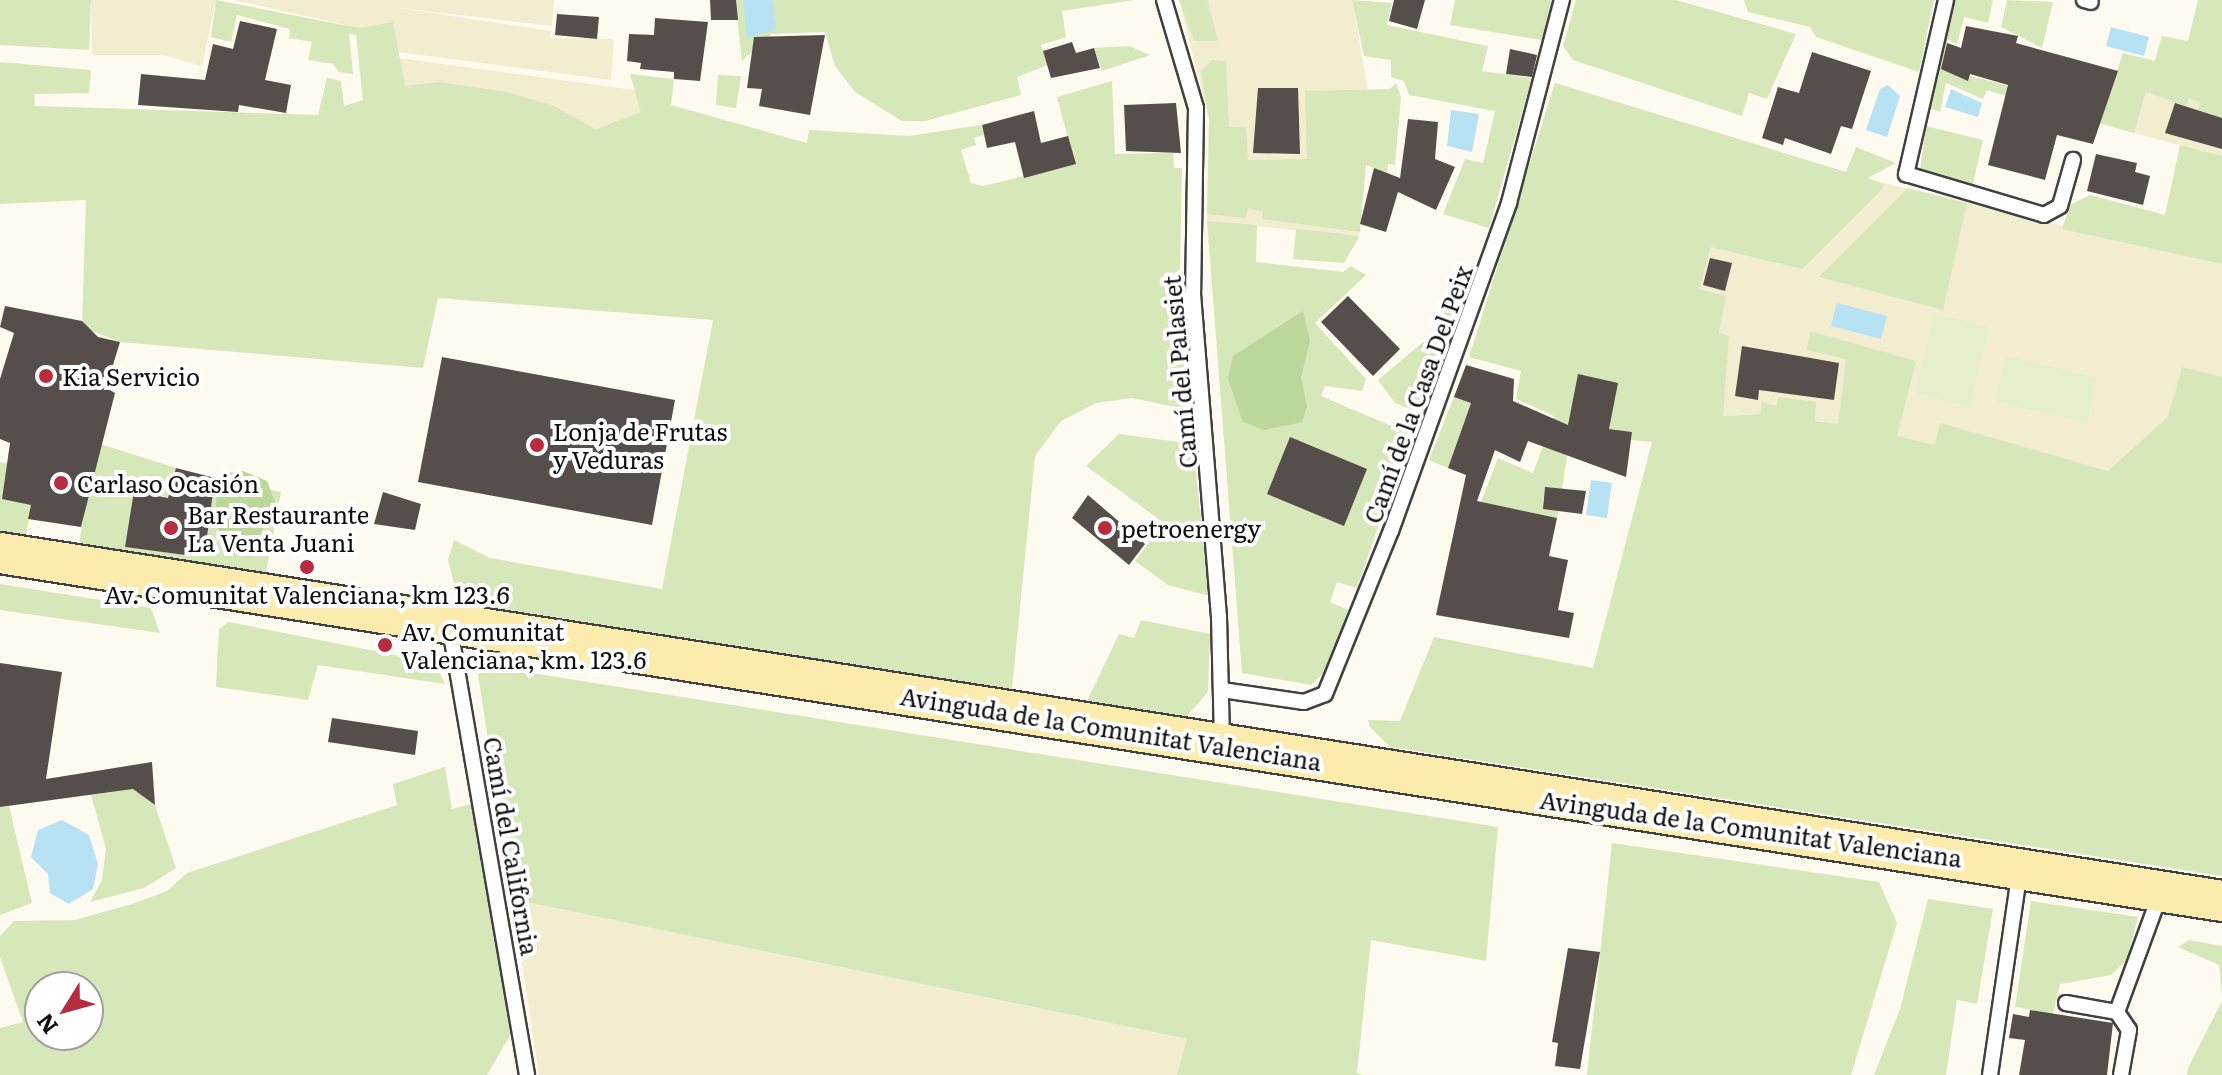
<!DOCTYPE html>
<meta charset="utf-8">
<style>
body{margin:0}
#map{position:relative;width:2222px;height:1075px;overflow:hidden;background:#fefaef;font-family:Literata,serif}
div>[style]{position:absolute}
[style*='--x']{left:calc(var(--x)*1px);top:calc(var(--y)*1px);width:calc(var(--w)*1px);rotate:calc(var(--a)*1deg)}
.farmland>*{inset:0;background:#f3edd0}
.green>*{inset:0;background:#d6e7ba}
.forest>*{inset:0;background:#bbd79a}
.pitch>*{inset:0;background:#e6efcc}
.water>*{inset:0;background:#b6e2f3}
.building>*{inset:0;background:#564e4b}
.roads{filter:drop-shadow(2px 0 #414141) drop-shadow(-2px 0 #414141) drop-shadow(0 2px #414141) drop-shadow(0 -2px #414141)}
.lane>*{height:14px;margin:-7px;padding:0 7px;transform-origin:7px;border-radius:7px;background:#fff}
.secondary>*{height:40px;margin:-20px;padding:0 20px;transform-origin:20px;border-radius:20px;background:#fbebad}
.dots>*{width:22px;height:22px;translate:-50% -50%;box-sizing:border-box;border:4px solid #fff;border-radius:50%}
span{translate:-50% -50%;white-space:nowrap;text-align:center;line-height:1.15;-webkit-text-stroke:8px #fff;paint-order:stroke}
.street-label{font-size:24px;color:#0e0e0e}
.poi-label{font-size:24px;color:#0e0e0e}
.left{translate:0 -50%;text-align:left}
.north{position:absolute;left:24px;top:971px;width:80px;height:80px;box-sizing:border-box;background:#fff;border:2px solid #9f9f9f;border-radius:50%;rotate:233deg;font-size:22px;font-weight:700;line-height:32px;text-align:center;color:#0e0e0e}
.north::after{content:'';display:block;margin:auto;width:28px;height:36px;background:#b82c3f;clip-path:polygon(50% 0,100% 100%,50% 72%,0 100%)}
</style>
<div id="map">
<div class="farmland">
<i style="clip-path:polygon(91px 0,216px 0,202px 66px,163px 55px,92px 55px)"></i>
<i style="clip-path:polygon(234px 0,554px 0,552px 26px,392px 7px,551px 31px,550px 38px,614px 39px,611px 80px,398px 52px,398px 58px,635px 90px,642px 112px,596px 129px,552px 105px,507px 92px,363px 100px,359px 28px)"></i>
<i style="clip-path:polygon(1179px 0,1352px 0,1369px 97px,1359px 237px,1207px 221px,1209px 119px)"></i>
<i style="clip-path:polygon(2162px 36px,2222px 50px,2222px 156px,2134px 133px)"></i>
<i style="clip-path:polygon(1555px 83px,1879px 182px,2222px 264px,2222px 507px,2110px 490px,1824px 422px,1758px 414px,1671px 419px,1496px 266px)"></i>
<i style="clip-path:polygon(512px 899px,1253px 1053px,1363px 1075px,539px 1075px)"></i>
</div>
<div class="green">
<i style="clip-path:polygon(0 0,91px 0,89px 50px,0 45px)"></i>
<i style="clip-path:polygon(216px 0,359px 28px,393px 22px,405px 86px,439px 82px,507px 92px,552px 105px,596px 129px,641px 112px,630px 74px,674px 79px,671px 105px,807px 143px,809px 130px,909px 136px,981px 125px,984px 135px,974px 138px,976px 145px,961px 150px,971px 183px,983px 186px,1075px 164px,1057px 97px,1112px 81px,1115px 154px,1173px 153px,1174px 168px,1182px 168px,1179px 315px,1189px 410px,1132px 398px,1096px 403px,1061px 421px,1035px 456px,1012px 689px,459px 602px,448px 560px,454px 540px,490px 558px,662px 589px,713px 320px,438px 298px,423px 368px,120px 342px,82px 327px,86px 200px,0 204px,0 62px,91px 70px,89px 93px,34px 94px,35px 106px,318px 115px,327px 78px,341px 81px,344px 106px,363px 100px,356px 35px,349px 34px,353px 74px,339px 72px,333px 64px,308px 60px,312px 42px,289px 38px,290px 29px,237px 15px,231px 42px,211px 37px)"></i>
<i style="clip-path:polygon(735px 0,1135px 0,1062px 11px,1066px 37px,1041px 45px,1048px 65px,1017px 77px,1021px 95px,925px 121px,902px 121px,855px 92px,835px 66px,825px 32px,772px 34px,742px 61px)"></i>
<i style="clip-path:polygon(1179px 0,1207px 0,1218px 41px,1194px 41px)"></i>
<i style="clip-path:polygon(1352px 0,1392px 3px,1387px 25px,1488px 46px,1482px 71px,1532px 78px,1489px 228px,1443px 214px,1465px 159px,1483px 163px,1495px 111px,1409px 95px,1404px 81px,1391px 77px,1391px 60px,1364px 56px)"></i>
<i style="clip-path:polygon(1455px 0,1553px 0,1542px 40px,1450px 25px)"></i>
<i style="clip-path:polygon(1576px 0,1676px 0,1796px 34px,1767px 99px,1749px 93px,1742px 116px,1573px 60px,1563px 46px)"></i>
<i style="clip-path:polygon(1744px 0,1934px 0,1919px 72px,1816px 37px,1810px 27px,1748px 12px)"></i>
<i style="clip-path:polygon(1954px 0,1993px 0,1988px 23px,1964px 17px,1957px 44px,1948px 40px,1941px 69px,2030px 91px,2027px 102px,1987px 90px,1983px 99px,1946px 83px,1940px 112px,1930px 108px)"></i>
<i style="clip-path:polygon(2007px 0,2053px 2px,2042px 48px,2001px 27px)"></i>
<i style="clip-path:polygon(2198px 0,2222px 0,2222px 118px,2198px 110px,2200px 102px,2189px 98px,2186px 106px,2146px 92px,2134px 133px,2099px 123px,2123px 53px,2155px 61px,2162px 36px,2188px 41px)"></i>
<i style="clip-path:polygon(1129px 46px,1150px 55px,1102px 71px,1094px 48px)"></i>
<i style="clip-path:polygon(1212px 60px,1226px 61px,1229px 127px,1246px 127px,1248px 160px,1307px 159px,1305px 91px,1390px 89px,1396px 83px,1401px 97px,1395px 165px,1388px 164px,1387px 173px,1366px 165px,1360px 232px,1262px 219px,1263px 212px,1249px 208px,1245px 218px,1207px 214px,1209px 119px,1201px 71px)"></i>
<i style="clip-path:polygon(718px 75px,741px 76px,736px 108px,716px 105px)"></i>
<i style="clip-path:polygon(1555px 83px,1846px 172px,1856px 147px,1896px 163px,1868px 178px,1884px 184px,1881px 190px,1802px 269px,1711px 247px,1699px 289px,1726px 296px,1719px 333px,1729px 336px,1723px 416px,1760px 414px,1762px 402px,1777px 406px,1778px 397px,1816px 402px,1815px 421px,1838px 424px,1846px 359px,1807px 350px,1810px 331px,1916px 361px,1897px 436px,1935px 445px,1940px 423px,2108px 471px,2168px 417px,2182px 367px,2222px 377px,2222px 876px,1390px 747px,1370px 727px,1368px 720px,1400px 721px,1434px 637px,1593px 668px,1652px 442px,1631px 440px,1631px 432px,1572px 424px,1562px 489px,1545px 488px,1543px 504px,1560px 506px,1557px 518px,1481px 502px,1498px 458px,1533px 473px,1554px 416px,1516px 399px,1521px 371px,1469px 357px)"></i>
<i style="clip-path:polygon(1926px 126px,1983px 140px,1972px 188px,1920px 171px)"></i>
<i style="clip-path:polygon(2180px 145px,2222px 156px,2222px 264px,2062px 229px,2070px 205px,2090px 195px,2165px 215px)"></i>
<i style="clip-path:polygon(1908px 188px,1967px 203px,1943px 310px,1819px 277px)"></i>
<i style="clip-path:polygon(1207px 221px,1257px 225px,1256px 262px,1343px 272px,1351px 266px,1366px 275px,1315px 323px,1366px 379px,1362px 391px,1325px 386px,1321px 396px,1410px 434px,1357px 588px,1337px 582px,1330px 602px,1348px 610px,1327px 670px,1311px 685px,1242px 673px)"></i>
<i style="clip-path:polygon(1296px 229px,1337px 233px,1359px 237px,1344px 263px,1293px 259px)"></i>
<i style="clip-path:polygon(1464px 268px,1474px 270px,1423px 414px,1395px 403px,1378px 380px,1436px 331px)"></i>
<i style="clip-path:polygon(1454px 397px,1471px 402px,1448px 468px,1429px 460px)"></i>
<i style="clip-path:polygon(1119px 434px,1193px 444px,1209px 596px,1168px 585px,1135px 561px,1164px 523px,1086px 466px)"></i>
<i style="clip-path:polygon(97px 443px,176px 468px,168px 497px,134px 492px,126px 547px,185px 555px,206px 544px,215px 478px,281px 492px,266px 573px,79px 544px)"></i>
<i style="clip-path:polygon(42px 451px,26px 535px,0 531px,0 462px,22px 465px)"></i>
<i style="clip-path:polygon(0 584px,151px 608px,160px 633px,0 610px)"></i>
<i style="clip-path:polygon(1141px 620px,1210px 634px,1208px 692px,1187px 716px,1087px 701px,1119px 634px,1134px 638px)"></i>
<i style="clip-path:polygon(229px 622px,435px 663px,445px 684px,318px 665px,308px 700px,216px 687px,219px 629px)"></i>
<i style="clip-path:polygon(488px 666px,1498px 827px,1486px 961px,1371px 940px,1357px 1073px,1363px 1075px,1177px 1075px,1187px 1039px,512px 899px,478px 674px)"></i>
<i style="clip-path:polygon(evenodd,445px 767px,452px 809px,474px 803px,511px 1034px,487px 1075px,0 1075px,0 1028px,23px 1022px,0 957px,0 936px,14px 921px,75px 920px,132px 904px,167px 891px,187px 873px,397px 805px,393px 784px,445px 767px,40px 987px,88px 987px,88px 1035px,40px 1035px,40px 987px)"></i>
<i style="clip-path:polygon(133px 789px,155px 805px,176px 868px,144px 888px,90px 902px,102px 880px,106px 849px,91px 795px)"></i>
<i style="clip-path:polygon(9px 806px,32px 903px,0 915px,0 807px)"></i>
<i style="clip-path:polygon(1612px 843px,1879px 882px,1897px 923px,1851px 1075px,1587px 1075px)"></i>
<i style="clip-path:polygon(1928px 899px,1993px 909px,1977px 1004px,1957px 1000px,1946px 1075px,1874px 1075px,1900px 1009px)"></i>
<i style="clip-path:polygon(2031px 901px,2138px 917px,2127px 960px,2111px 975px,2060px 984px,2053px 1014px,2015px 1007px)"></i>
<i style="clip-path:polygon(2189px 940px,2222px 946px,2222px 996px,2219px 965px,2178px 947px)"></i>
<i style="clip-path:polygon(2222px 1001px,2222px 1075px,2187px 1075px,2188px 1068px)"></i>
</div>
<div class="forest">
<i style="clip-path:polygon(1303px 311px,1310px 341px,1301px 377px,1307px 407px,1302px 422px,1264px 430px,1243px 422px,1228px 379px,1233px 356px)"></i>
<i style="clip-path:polygon(243px 471px,267px 481px,275px 502px,250px 557px,232px 554px,215px 523px,217px 489px,228px 473px)"></i>
</div>
<div class="pitch">
<i style="clip-path:polygon(1934px 314px,1989px 327px,1970px 407px,1915px 393px)"></i>
<i style="clip-path:polygon(2006px 356px,2097px 378px,2087px 423px,1995px 401px)"></i>
</div>
<div class="water">
<i style="clip-path:polygon(743px 0,772px 0,776px 29px,747px 38px)"></i>
<i style="clip-path:polygon(2111px 27px,2149px 37px,2144px 56px,2106px 46px)"></i>
<i style="clip-path:polygon(1888px 85px,1900px 96px,1887px 137px,1866px 130px,1880px 89px)"></i>
<i style="clip-path:polygon(1951px 89px,1982px 103px,1978px 117px,1945px 107px)"></i>
<i style="clip-path:polygon(1451px 110px,1479px 114px,1472px 152px,1447px 146px)"></i>
<i style="clip-path:polygon(1837px 303px,1887px 316px,1881px 339px,1831px 326px)"></i>
<i style="clip-path:polygon(1591px 480px,1612px 483px,1607px 518px,1586px 515px)"></i>
<i style="clip-path:polygon(62px 820px,89px 835px,98px 864px,93px 889px,69px 904px,50px 893px,48px 874px,31px 857px,38px 830px)"></i>
</div>
<div class="building">
<i style="clip-path:polygon(710px 0,736px 0,738px 20px,711px 20px)"></i>
<i style="clip-path:polygon(1394px 0,1425px 0,1417px 29px,1389px 21px)"></i>
<i style="clip-path:polygon(557px 14px,599px 17px,597px 39px,555px 35px)"></i>
<i style="clip-path:polygon(655px 18px,708px 22px,700px 81px,674px 79px,674px 72px,640px 69px,641px 63px,627px 61px,629px 34px,654px 35px)"></i>
<i style="clip-path:polygon(240px 21px,277px 29px,265px 80px,291px 85px,286px 113px,239px 105px,238px 112px,138px 105px,141px 74px,205px 80px,213px 44px,233px 49px)"></i>
<i style="clip-path:polygon(1966px 26px,2018px 36px,2016px 43px,2118px 71px,2093px 144px,2057px 135px,2045px 180px,1988px 165px,2008px 85px,1970px 74px,1968px 81px,1941px 69px,1947px 43px,1961px 48px)"></i>
<i style="clip-path:polygon(825px 35px,810px 115px,759px 106px,762px 89px,747px 88px,754px 37px)"></i>
<i style="clip-path:polygon(1072px 42px,1076px 53px,1094px 48px,1100px 68px,1051px 78px,1043px 51px)"></i>
<i style="clip-path:polygon(1510px 49px,1537px 55px,1532px 77px,1506px 74px)"></i>
<i style="clip-path:polygon(1812px 52px,1871px 71px,1852px 129px,1841px 126px,1831px 154px,1785px 138px,1783px 145px,1762px 138px,1778px 87px,1799px 93px)"></i>
<i style="clip-path:polygon(1258px 88px,1298px 88px,1300px 154px,1253px 153px)"></i>
<i style="clip-path:polygon(1176px 103px,1181px 153px,1126px 151px,1124px 105px)"></i>
<i style="clip-path:polygon(2175px 103px,2222px 118px,2222px 149px,2165px 133px)"></i>
<i style="clip-path:polygon(1034px 111px,1041px 143px,1068px 136px,1076px 164px,1024px 178px,1015px 142px,987px 148px,982px 125px)"></i>
<i style="clip-path:polygon(1408px 119px,1438px 122px,1435px 159px,1455px 167px,1436px 210px,1398px 192px,1386px 232px,1360px 224px,1374px 168px,1400px 178px)"></i>
<i style="clip-path:polygon(2096px 154px,2137px 163px,2135px 172px,2150px 176px,2143px 205px,2087px 191px)"></i>
<i style="clip-path:polygon(1710px 258px,1732px 263px,1725px 291px,1703px 285px)"></i>
<i style="clip-path:polygon(1348px 296px,1400px 349px,1373px 376px,1321px 322px)"></i>
<i style="clip-path:polygon(5px 306px,82px 321px,98px 337px,120px 342px,106px 388px,115px 393px,81px 527px,28px 519px,31px 505px,2px 499px,10px 443px,0 439px,0 379px,14px 333px,0 327px)"></i>
<i style="clip-path:polygon(1742px 346px,1839px 363px,1834px 400px,1759px 390px,1758px 400px,1735px 396px)"></i>
<i style="clip-path:polygon(442px 357px,675px 400px,652px 525px,418px 482px)"></i>
<i style="clip-path:polygon(1466px 365px,1514px 379px,1513px 401px,1568px 425px,1578px 374px,1618px 383px,1609px 429px,1632px 432px,1626px 477px,1528px 441px,1520px 462px,1495px 450px,1477px 501px,1557px 518px,1549px 556px,1568px 560px,1558px 610px,1574px 613px,1569px 638px,1436px 615px,1466px 475px,1448px 468px,1471px 403px,1454px 397px)"></i>
<i style="clip-path:polygon(1290px 437px,1367px 469px,1344px 526px,1267px 494px)"></i>
<i style="clip-path:polygon(176px 468px,215px 478px,206px 544px,185px 555px,125px 547px,134px 491px,168px 498px)"></i>
<i style="clip-path:polygon(1545px 487px,1586px 491px,1582px 514px,1543px 509px)"></i>
<i style="clip-path:polygon(383px 492px,421px 504px,415px 530px,374px 524px)"></i>
<i style="clip-path:polygon(1088px 495px,1145px 544px,1129px 565px,1072px 518px)"></i>
<i style="clip-path:polygon(0 663px,62px 672px,46px 779px,152px 762px,155px 805px,133px 789px,0 807px)"></i>
<i style="clip-path:polygon(332px 718px,418px 731px,415px 755px,328px 742px)"></i>
<i style="clip-path:polygon(1568px 948px,1600px 952px,1580px 1069px,1555px 1066px,1558px 1043px,1552px 1042px)"></i>
<i style="clip-path:polygon(2030px 1010px,2113px 1023px,2107px 1075px,2019px 1075px,2025px 1040px,2009px 1038px,2013px 1014px,2029px 1017px)"></i>
</div>
<div class="roads">
<div class="lane">
<i style="--x:1164;--y:0;--w:113;--a:73.5"></i>
<i style="--x:1196;--y:108;--w:186;--a:90.9"></i>
<i style="--x:1193;--y:294;--w:324;--a:85.4"></i>
<i style="--x:1219;--y:617;--w:124;--a:88.6"></i>
<i style="--x:1946;--y:0;--w:179;--a:102.9"></i>
<i style="--x:1906;--y:174;--w:144;--a:16.5"></i>
<i style="--x:2044;--y:215;--w:18;--a:-29"></i>
<i style="--x:2060;--y:206;--w:48;--a:-74.2"></i>
<i style="--x:2084;--y:0;--w:7;--a:16"></i>
<i style="--x:450;--y:629;--w:453;--a:80.2"></i>
<i style="--x:1222;--y:690;--w:83;--a:8.3"></i>
<i style="--x:1304;--y:702;--w:22;--a:-21"></i>
<i style="--x:1325;--y:694;--w:176;--a:-68"></i>
<i style="--x:1391;--y:531;--w:349;--a:-70.2"></i>
<i style="--x:1509;--y:203;--w:210;--a:-75.4"></i>
<i style="--x:2066;--y:1003;--w:52;--a:10"></i>
<i style="--x:1990;--y:1075;--w:207;--a:-81.7"></i>
<i style="--x:2121;--y:1075;--w:46;--a:-79.9"></i>
<i style="--x:2129;--y:1030;--w:22;--a:-124"></i>
<i style="--x:2117;--y:1012;--w:128;--a:-69.9"></i>
</div>
<div class="secondary">
<i style="--x:0;--y:553;--w:2249;--a:8.9"></i>
</div>
</div>
<div class="dots">
<i style="left:46px;top:376px;background:#b82c3f"></i>
<i style="left:537px;top:445px;background:#b82c3f"></i>
<i style="left:61px;top:483px;background:#b82c3f"></i>
<i style="left:171px;top:528px;background:#b82c3f"></i>
<i style="left:1105px;top:528px;background:#b82c3f"></i>
<i style="left:307px;top:567px;background:#b82c3f"></i>
<i style="left:385px;top:645px;background:#b82c3f"></i>
</div>
<div class="street-label">
<span style="left:1179px;top:372px;rotate:-95deg">Camí del Palasiet</span>
<span style="left:1417px;top:394px;rotate:-70deg">Camí de la Casa Del Peix</span>
<span style="left:1111px;top:728px;rotate:9deg">Avinguda de la Comunitat Valenciana</span>
<span style="left:1751px;top:828px;rotate:8deg">Avinguda de la Comunitat Valenciana</span>
<span style="left:512px;top:846px;rotate:80deg">Camí del California</span>
</div>
<div class="poi-label">
<span class="left" style="left:62px;top:376px">Kia Servicio</span>
<span class="left" style="left:553px;top:445px">Lonja de Frutas<br>y Veduras</span>
<span class="left" style="left:77px;top:483px">Carlaso Ocasión</span>
<span class="left" style="left:187px;top:528px">Bar Restaurante<br>La Venta Juani</span>
<span class="left" style="left:1121px;top:528px">petroenergy</span>
<span style="left:307px;top:594px">Av. Comunitat Valenciana, km 123.6</span>
<span class="left" style="left:401px;top:645px">Av. Comunitat<br>Valenciana, km. 123.6</span>
</div>
<div class="north">N</div>
</div>
